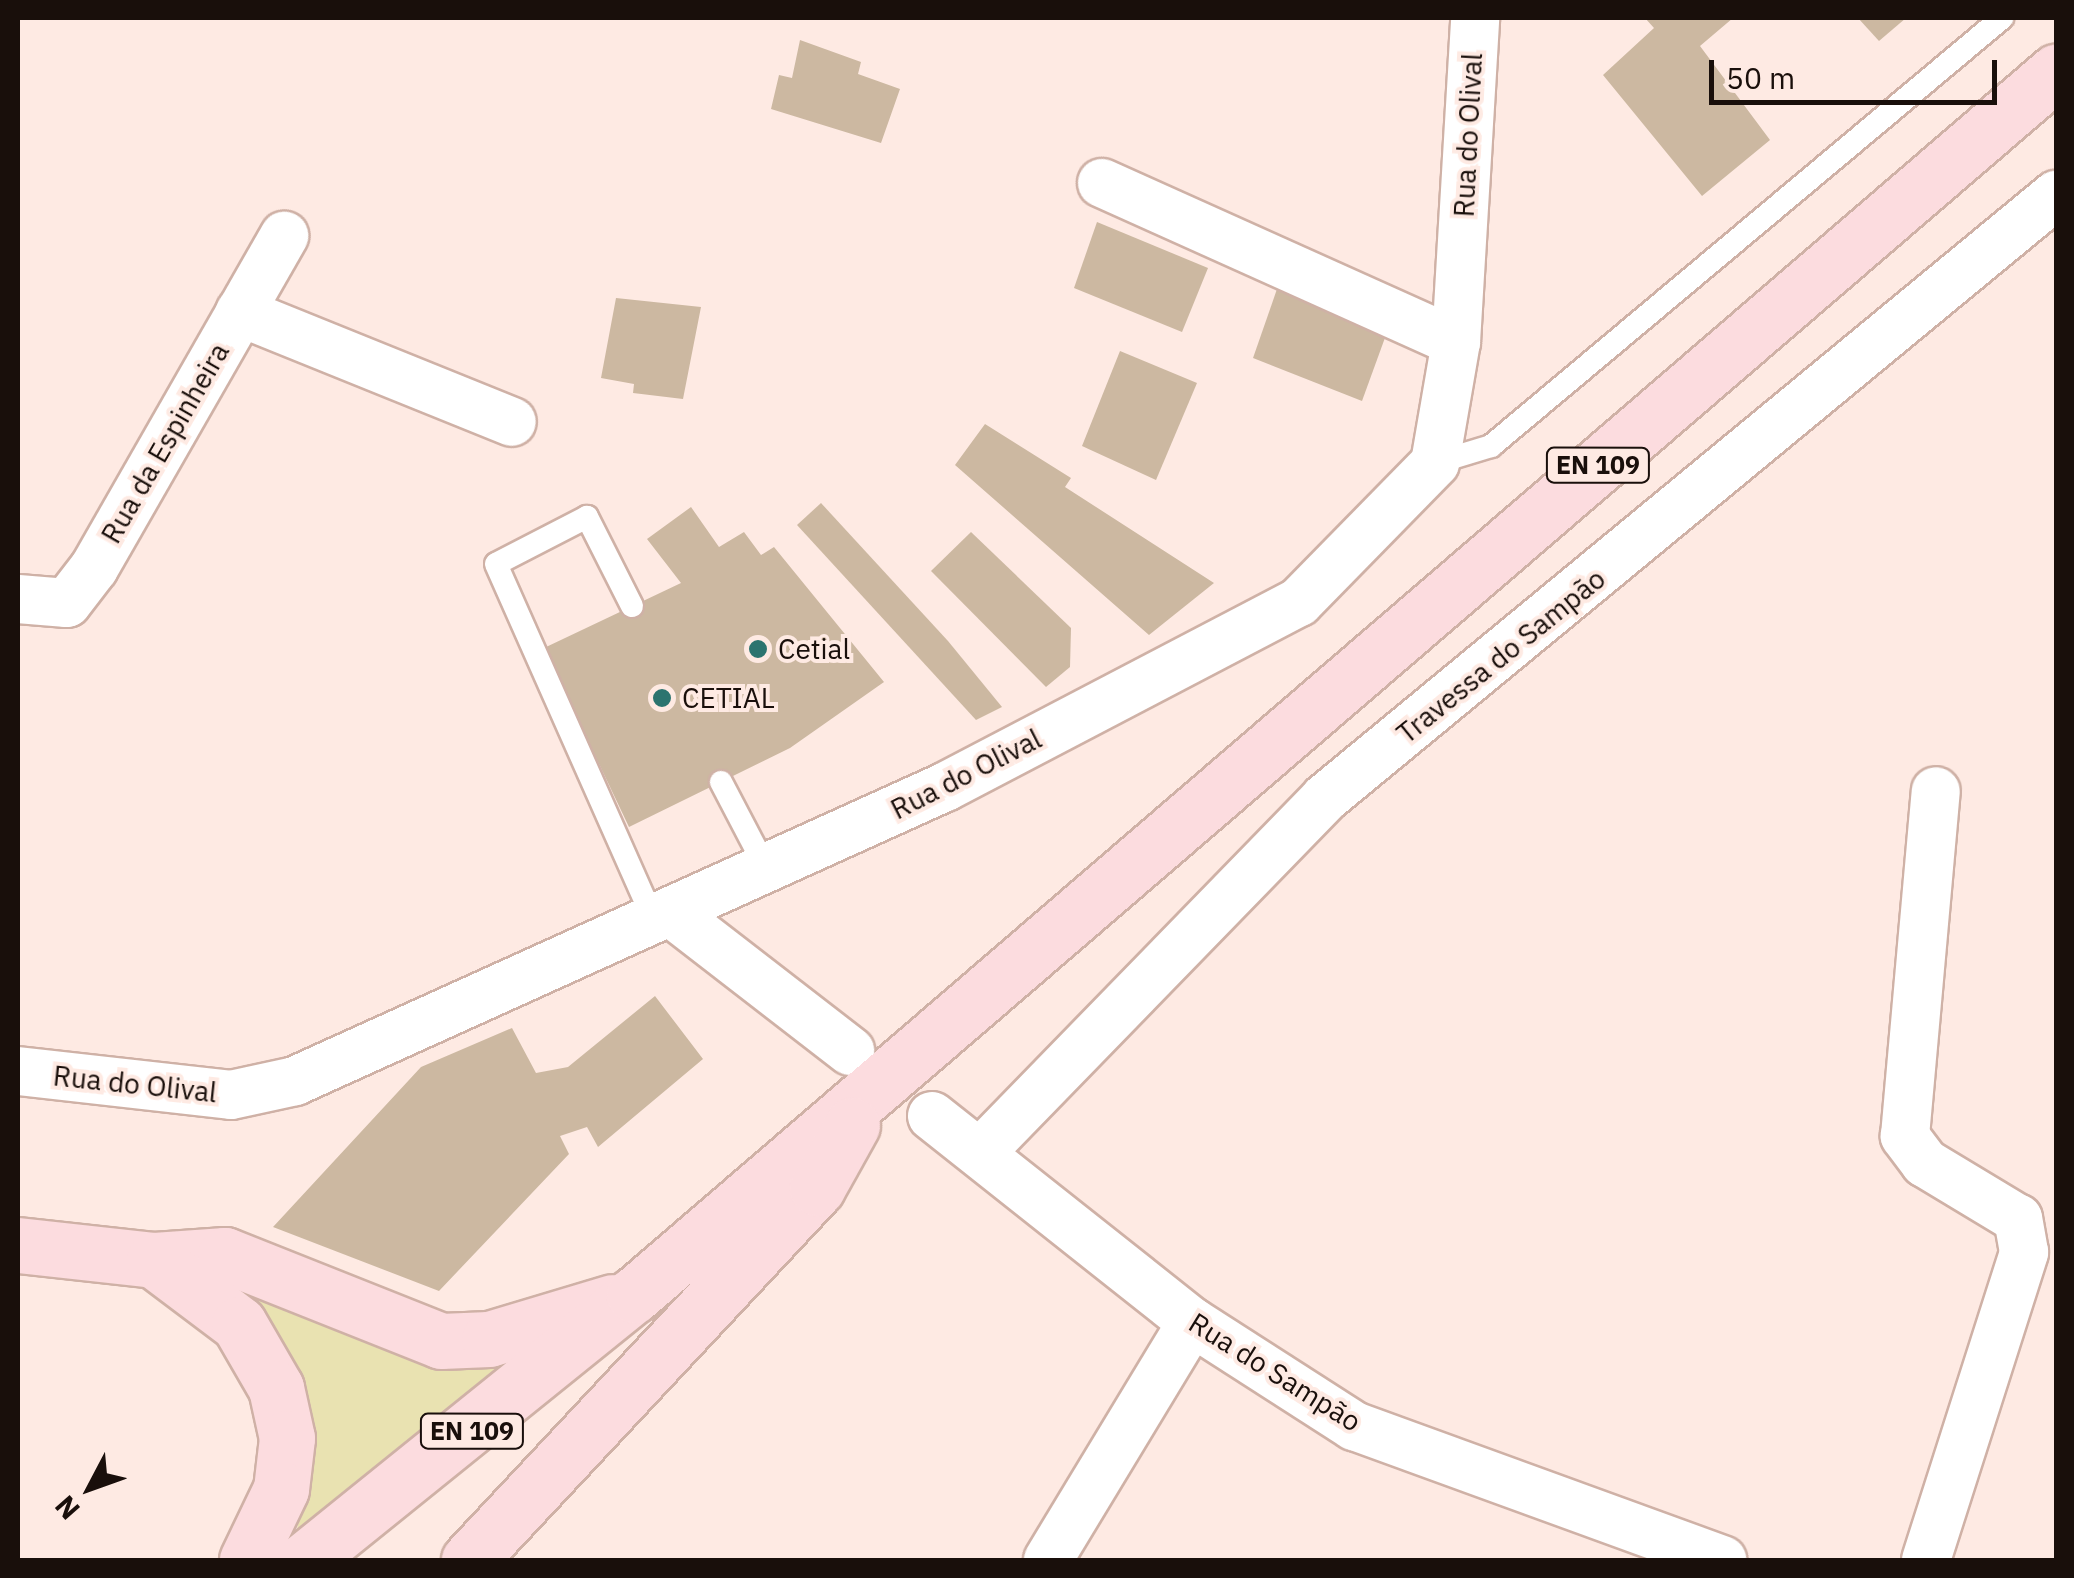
<!DOCTYPE html>
<meta charset="utf-8">
<style>
body{margin:0}
#map{position:relative;width:2074px;height:1578px;overflow:hidden;background:#feeae3;font-family:"IBM Plex Sans",sans-serif}
div>[style]{position:absolute}
[style*='--x']{left:calc(var(--x)*1px);top:calc(var(--y)*1px);width:calc(var(--w)*1px);rotate:calc(var(--a)*1deg)}
.green>*{inset:0;background:#e9e2b1}
.building>*{inset:0;background:#ccb8a1}
.roads{filter:drop-shadow(2px 0 #cfb1a6) drop-shadow(-2px 0 #cfb1a6) drop-shadow(0 2px #cfb1a6) drop-shadow(0 -2px #cfb1a6)}
.service>*{height:22px;margin:-11px;padding:0 11px;transform-origin:11px;border-radius:11px;background:#fff}
.minor>*{height:48px;margin:-24px;padding:0 24px;transform-origin:24px;border-radius:24px;background:#fff}
.primary>*{height:55px;margin:-27.5px;padding:0 27.5px;transform-origin:27.5px;border-radius:27.5px;background:#fcdcdf}
.dots>*{width:28px;height:28px;translate:-50% -50%;box-sizing:border-box;border:5px solid #feeae3;border-radius:50%}
span{translate:-50% -50%;white-space:nowrap;text-align:center;line-height:1.15;-webkit-text-stroke:8px #feeae3;paint-order:stroke}
.shield-label span{padding:2px 8px;background:#feeae3;border:2px solid;border-radius:8px;-webkit-text-stroke-width:0}
.shield-label{font-size:25px;color:#190f0b;font-weight:700}
.street-label{font-size:28px;color:#190f0b}
.poi-label{font-size:28px;color:#190f0b}
.left{translate:0 -50%;text-align:left}
.frame{position:absolute;inset:0;border:20px solid #190f0b;pointer-events:none}
.north{position:absolute;left:40px;top:1438px;width:100px;height:100px;-webkit-text-stroke:8px #feeae3;paint-order:stroke;rotate:229deg;font-size:28px;font-weight:700;line-height:40px;text-align:center;color:#190f0b}
.north::after{content:'';display:block;margin:auto;width:35px;height:45px;background:#190f0b;clip-path:polygon(50% 0,100% 100%,50% 72%,0 100%)}
.scale{position:absolute;left:1709px;top:60px;width:288px;height:45px;box-sizing:border-box;border:5px solid #190f0b;border-top:0;padding-left:12px;font-size:30px;line-height:35px;white-space:nowrap;color:#190f0b;-webkit-text-stroke:8px #feeae3;paint-order:stroke}
</style>
<div id="map">
<div class="green">
<i style="clip-path:polygon(236px 1280px,437px 1368px,499px 1366px,297px 1529px,306px 1491px,231px 1288px)"></i>
</div>
<div class="building">
<i style="clip-path:polygon(1645px 18px,1733px 18px,1700px 46px,1770px 140px,1702px 196px,1603px 75px,1654px 28px)"></i>
<i style="clip-path:polygon(1858px 18px,1906px 18px,1879px 41px)"></i>
<i style="clip-path:polygon(800px 40px,861px 62px,858px 74px,900px 89px,881px 143px,771px 109px,779px 75px,792px 78px)"></i>
<i style="clip-path:polygon(1097px 222px,1208px 268px,1182px 332px,1074px 288px)"></i>
<i style="clip-path:polygon(1277px 289px,1386px 335px,1362px 401px,1253px 358px)"></i>
<i style="clip-path:polygon(616px 298px,701px 307px,683px 399px,633px 393px,634px 384px,601px 378px)"></i>
<i style="clip-path:polygon(1120px 351px,1197px 383px,1156px 480px,1082px 446px)"></i>
<i style="clip-path:polygon(985px 424px,1071px 478px,1065px 487px,1214px 583px,1149px 635px,955px 465px)"></i>
<i style="clip-path:polygon(821px 503px,948px 641px,1002px 707px,976px 720px,797px 525px)"></i>
<i style="clip-path:polygon(691px 507px,719px 547px,744px 532px,761px 555px,774px 547px,884px 682px,790px 748px,629px 827px,544px 648px,681px 583px,647px 539px)"></i>
<i style="clip-path:polygon(971px 532px,1071px 628px,1070px 667px,1046px 687px,931px 571px)"></i>
<i style="clip-path:polygon(655px 996px,703px 1059px,598px 1147px,587px 1127px,560px 1136px,569px 1154px,439px 1291px,273px 1227px,421px 1067px,512px 1028px,536px 1073px,568px 1067px)"></i>
</div>
<div class="roads">
<div class="service">
<i style="--x:1435;--y:463;--w:59;--a:-16.9"></i>
<i style="--x:1491;--y:446;--w:667;--a:-39.95"></i>
<i style="--x:632;--y:606;--w:100;--a:-116.8"></i>
<i style="--x:587;--y:517;--w:102;--a:152.7"></i>
<i style="--x:496;--y:564;--w:392;--a:66.1"></i>
<i style="--x:721;--y:782;--w:99;--a:62.4"></i>
</div>
<div class="minor">
<i style="--x:1102;--y:183;--w:388;--a:24.2"></i>
<i style="--x:240;--y:312;--w:293;--a:22"></i>
<i style="--x:18;--y:599;--w:49;--a:4.7"></i>
<i style="--x:67;--y:603;--w:44;--a:-52.4"></i>
<i style="--x:94;--y:568;--w:383;--a:-60.2"></i>
<i style="--x:673;--y:914;--w:224;--a:37.7"></i>
<i style="--x:18;--y:1071;--w:214;--a:6.4"></i>
<i style="--x:231;--y:1095;--w:66;--a:-12.3"></i>
<i style="--x:295;--y:1081;--w:713;--a:-24.34"></i>
<i style="--x:945;--y:787;--w:399;--a:-27.6"></i>
<i style="--x:1299;--y:602;--w:194;--a:-45.6"></i>
<i style="--x:1435;--y:463;--w:123;--a:-80.2"></i>
<i style="--x:1456;--y:342;--w:325;--a:-86.6"></i>
<i style="--x:932;--y:1116;--w:332;--a:38.4"></i>
<i style="--x:1192;--y:1322;--w:193;--a:32.7"></i>
<i style="--x:1354;--y:1426;--w:392;--a:20"></i>
<i style="--x:980;--y:1153;--w:495;--a:-45.8"></i>
<i style="--x:1325;--y:798;--w:948;--a:-39.52"></i>
<i style="--x:1048;--y:1560;--w:278;--a:-58.8"></i>
<i style="--x:1926;--y:1560;--w:323;--a:-72.3"></i>
<i style="--x:2024;--y:1252;--w:34;--a:-100"></i>
<i style="--x:2018;--y:1219;--w:109;--a:-148.9"></i>
<i style="--x:1925;--y:1163;--w:34;--a:-127"></i>
<i style="--x:1905;--y:1136;--w:346;--a:-84.9"></i>
</div>
<div class="primary">
<i style="--x:18;--y:1245;--w:137;--a:6.3"></i>
<i style="--x:154;--y:1260;--w:71;--a:-4"></i>
<i style="--x:225;--y:1255;--w:232;--a:21.7"></i>
<i style="--x:441;--y:1341;--w:48;--a:-2.4"></i>
<i style="--x:489;--y:1339;--w:128;--a:-16.7"></i>
<i style="--x:154;--y:1260;--w:106;--a:37"></i>
<i style="--x:239;--y:1324;--w:74;--a:60"></i>
<i style="--x:276;--y:1388;--w:51;--a:77.6"></i>
<i style="--x:287;--y:1438;--w:51;--a:96.7"></i>
<i style="--x:281;--y:1489;--w:79;--a:115.6"></i>
<i style="--x:305;--y:1560;--w:422;--a:-38.9"></i>
<i style="--x:634;--y:1295;--w:1876;--a:-40.7"></i>
<i style="--x:469;--y:1560;--w:509;--a:-46.91"></i>
<i style="--x:817;--y:1188;--w:72;--a:-60.9"></i>
</div>
</div>
<div class="dots">
<i style="left:758px;top:649px;background:#2c746f"></i>
<i style="left:662px;top:698px;background:#2c746f"></i>
</div>
<div class="shield-label">
<span style="left:1598px;top:465px">EN 109</span>
<span style="left:472px;top:1431px">EN 109</span>
</div>
<div class="street-label">
<span style="left:1468px;top:135px;rotate:-87deg">Rua do Olival</span>
<span style="left:165px;top:443px;rotate:-60deg">Rua da Espinheira</span>
<span style="left:1501px;top:656px;rotate:-39deg">Travessa do Sampão</span>
<span style="left:966px;top:774px;rotate:-27deg">Rua do Olival</span>
<span style="left:135px;top:1084px;rotate:6deg">Rua do Olival</span>
<span style="left:1275px;top:1372px;rotate:32deg">Rua do Sampão</span>
</div>
<div class="poi-label">
<span class="left" style="left:778px;top:649px">Cetial</span>
<span class="left" style="left:682px;top:698px">CETIAL</span>
</div>
<div class="frame"></div>
<div class="north">N</div>
<div class="scale">50 m</div>
</div>
